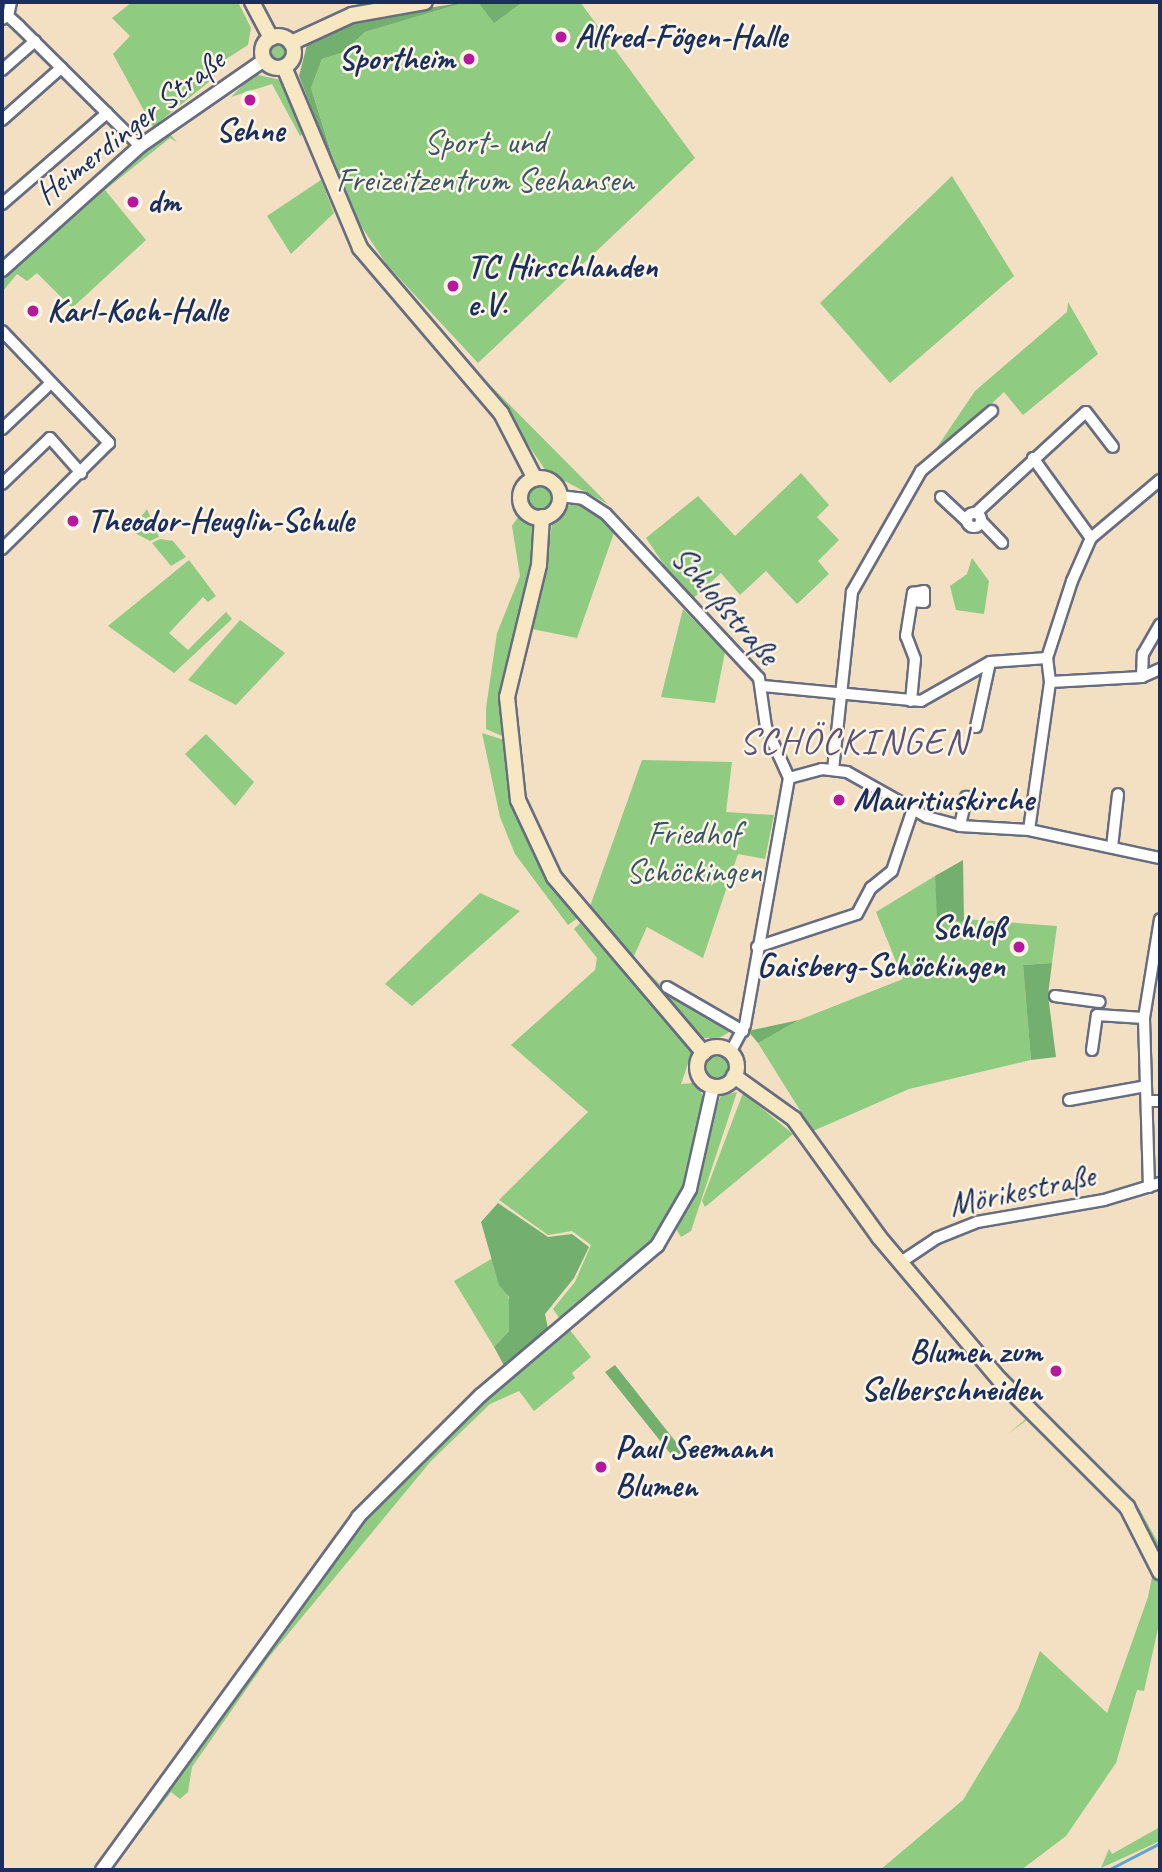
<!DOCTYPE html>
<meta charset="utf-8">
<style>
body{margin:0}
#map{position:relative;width:1162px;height:1872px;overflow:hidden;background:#f3dfc1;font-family:Caveat,sans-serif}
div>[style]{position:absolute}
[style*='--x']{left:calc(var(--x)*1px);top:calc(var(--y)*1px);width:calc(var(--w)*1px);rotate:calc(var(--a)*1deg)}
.green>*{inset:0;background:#8fcb80}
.round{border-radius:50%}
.forest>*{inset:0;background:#73af6e}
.stream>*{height:2.5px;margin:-1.25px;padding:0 1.25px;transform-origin:1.25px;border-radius:1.25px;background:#60a3d4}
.roads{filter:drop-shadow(2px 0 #676d81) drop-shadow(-2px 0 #676d81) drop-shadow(0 2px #676d81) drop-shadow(0 -2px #676d81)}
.minor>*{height:10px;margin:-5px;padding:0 5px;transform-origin:5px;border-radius:5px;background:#fff}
.minor>.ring{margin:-5px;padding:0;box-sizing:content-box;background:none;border:10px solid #fff;border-radius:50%}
.tertiary>*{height:12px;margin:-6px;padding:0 6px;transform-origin:6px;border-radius:6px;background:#fff}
.secondary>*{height:14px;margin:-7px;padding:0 7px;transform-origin:7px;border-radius:7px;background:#f7e8c3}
.secondary>.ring{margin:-7px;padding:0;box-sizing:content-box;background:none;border:14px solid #f7e8c3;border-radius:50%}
.dots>*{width:19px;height:19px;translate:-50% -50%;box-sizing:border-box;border:4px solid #fcf5e5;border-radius:50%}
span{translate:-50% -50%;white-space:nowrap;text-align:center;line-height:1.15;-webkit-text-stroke:5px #fcf5e5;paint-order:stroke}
.poi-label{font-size:33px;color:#1b2f5e;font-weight:700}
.left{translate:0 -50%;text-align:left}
.right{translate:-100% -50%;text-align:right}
.street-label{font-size:33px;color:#1b2f5e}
.park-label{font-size:33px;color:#385666}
.quarter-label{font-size:37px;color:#5c537b;letter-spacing:2px}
.frame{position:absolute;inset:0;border:4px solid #1b2f5e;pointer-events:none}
</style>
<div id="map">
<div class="green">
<i style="clip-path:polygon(132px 2px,238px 2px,251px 28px,248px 45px,212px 68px,215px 77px,153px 127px,113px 54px,130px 36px,112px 18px)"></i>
<i style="clip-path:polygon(466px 2px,478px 2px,495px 22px,523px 2px,580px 2px,695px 158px,478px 363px,387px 265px,349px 208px,311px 88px,322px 59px,344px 52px,365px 32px)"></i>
<i class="round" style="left:265px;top:39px;width:26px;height:26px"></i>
<i style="clip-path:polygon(254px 74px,281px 80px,305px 133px,300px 136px,272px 84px,231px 97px)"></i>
<i style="clip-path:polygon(168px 132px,177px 142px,170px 138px,105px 190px,146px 240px,72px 308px,37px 273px,27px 281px,17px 274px,2px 292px,2px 276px)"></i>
<i style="clip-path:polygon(952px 176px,1014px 276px,890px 383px,820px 303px)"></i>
<i style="clip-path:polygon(321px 180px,334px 213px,291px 254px,267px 216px)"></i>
<i style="clip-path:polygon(1068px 302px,1098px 354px,1023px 415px,1004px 392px,921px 471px,975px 391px,1067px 312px)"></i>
<i style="clip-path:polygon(483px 378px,608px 504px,546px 471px)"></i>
<i style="clip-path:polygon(801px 473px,829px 505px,817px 517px,839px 540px,818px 561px,829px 574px,797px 604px,766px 571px,740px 595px,721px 573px,689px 602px,646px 538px,698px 496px,735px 536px)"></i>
<i class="round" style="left:526px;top:483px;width:28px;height:28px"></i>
<i style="clip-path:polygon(572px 504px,601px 510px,615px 530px,577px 638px,532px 629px,554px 515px)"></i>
<i style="clip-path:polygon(147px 509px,159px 537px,150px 541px,131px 531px)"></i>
<i style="clip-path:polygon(518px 517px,533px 525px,535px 541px,507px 661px,502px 736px,486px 729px,486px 708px,497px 633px,520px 576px,512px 526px)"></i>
<i style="clip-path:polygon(160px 539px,173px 541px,186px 557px,171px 566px,152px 543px)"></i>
<i style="clip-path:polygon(972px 558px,989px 581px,984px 614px,956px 610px,950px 586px,967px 574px)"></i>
<i style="clip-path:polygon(189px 560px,216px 596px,208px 602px,203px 597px,169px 633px,188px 650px,226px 612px,232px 619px,174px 673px,108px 626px)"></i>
<i style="clip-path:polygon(683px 609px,725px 652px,715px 703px,661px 697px)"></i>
<i style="clip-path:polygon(240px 620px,285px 653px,236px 705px,188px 680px)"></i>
<i style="clip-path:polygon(482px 733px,507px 741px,530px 834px,583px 914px,568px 925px,515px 854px,500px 817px)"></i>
<i style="clip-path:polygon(206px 734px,254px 782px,235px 806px,185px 754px)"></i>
<i style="clip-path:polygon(642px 760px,732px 762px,726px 812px,774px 815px,765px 859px,738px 854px,703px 958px,647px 927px,633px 958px,665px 989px,731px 1031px,719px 1038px,699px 1038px,588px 912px)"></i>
<i style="clip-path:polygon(935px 876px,938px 917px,1057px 926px,1052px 963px,1023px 965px,1031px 1060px,909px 1089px,813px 1131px,758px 1043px,799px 1020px,903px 979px,876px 912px)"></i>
<i style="clip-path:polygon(480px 893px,520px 911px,412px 1006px,385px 984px)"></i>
<i style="clip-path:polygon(580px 923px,692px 1052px,681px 1084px,694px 1083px,704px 1097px,685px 1187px,655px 1242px,562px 1322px,553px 1309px,575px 1282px,591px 1245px,572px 1231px,548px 1235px,499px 1200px,588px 1112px,511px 1045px,595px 970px,597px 958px,574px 929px)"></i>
<i class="round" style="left:702px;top:1052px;width:30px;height:30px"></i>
<i style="clip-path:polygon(737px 1092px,691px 1231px,681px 1237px,676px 1229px,713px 1117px,721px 1095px)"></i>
<i style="clip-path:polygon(743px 1093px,793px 1134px,705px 1207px,702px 1201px)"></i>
<i style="clip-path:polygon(493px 1258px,514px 1312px,509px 1331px,494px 1347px,454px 1281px)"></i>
<i style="clip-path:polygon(566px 1325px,591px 1357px,572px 1373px,575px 1378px,534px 1411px,519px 1391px,490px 1404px,431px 1461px,269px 1657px,192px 1767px,188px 1792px,180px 1799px,171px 1792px,111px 1870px,102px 1870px,285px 1614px,413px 1459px)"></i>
<i style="clip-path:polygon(1037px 1406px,1135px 1501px,1160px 1546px,1160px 1572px,1147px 1537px,1033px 1410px)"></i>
<i style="clip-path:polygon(1028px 1417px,1121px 1505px,1151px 1557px,1160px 1585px,1160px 1620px,1144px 1691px,1137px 1690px,1116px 1763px,1066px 1836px,1021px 1870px,880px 1870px,963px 1800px,1018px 1709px,1040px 1651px,1107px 1713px,1148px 1597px,1153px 1572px,1118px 1507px,1028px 1419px,1007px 1435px)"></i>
<i style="clip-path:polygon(1160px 1827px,1160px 1841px,1101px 1868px,1109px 1849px,1112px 1854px)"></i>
</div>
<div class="forest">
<i style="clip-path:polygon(466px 2px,365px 32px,344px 52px,322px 59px,311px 88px,342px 187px,299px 76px,308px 41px,353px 20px)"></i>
<i style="clip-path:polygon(478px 2px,523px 2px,494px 23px)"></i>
<i style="clip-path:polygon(963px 860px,964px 922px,937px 917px,935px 876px)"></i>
<i style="clip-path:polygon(1052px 963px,1048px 995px,1056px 1057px,1031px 1060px,1023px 965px)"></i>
<i style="clip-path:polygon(799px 1020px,758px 1043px,748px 1031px)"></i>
<i style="clip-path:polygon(498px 1203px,548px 1237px,572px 1234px,589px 1247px,574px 1278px,545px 1314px,550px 1338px,508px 1373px,494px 1347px,509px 1331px,509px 1297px,499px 1285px,481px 1222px)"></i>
<i style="clip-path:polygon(615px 1365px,683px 1451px,674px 1458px,605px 1372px)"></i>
</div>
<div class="stream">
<i style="--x:1108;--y:1870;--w:59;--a:-27.4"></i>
</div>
<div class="roads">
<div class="minor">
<i style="--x:8;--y:16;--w:14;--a:-78"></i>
<i style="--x:2;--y:19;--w:7;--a:-27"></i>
<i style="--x:8;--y:16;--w:15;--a:42"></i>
<i style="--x:19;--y:26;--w:170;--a:44.8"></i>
<i style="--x:2;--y:70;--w:44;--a:-41.3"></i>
<i style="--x:2;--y:120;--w:79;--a:-41.4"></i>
<i style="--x:2;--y:204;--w:139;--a:-40.9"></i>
<i style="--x:2;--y:331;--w:155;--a:46.3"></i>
<i style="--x:109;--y:443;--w:151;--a:135.3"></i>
<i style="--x:2;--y:429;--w:67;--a:-43.2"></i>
<i style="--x:1033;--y:458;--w:99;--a:54.1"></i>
<i style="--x:2;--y:484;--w:66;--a:-43.8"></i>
<i style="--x:50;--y:438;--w:47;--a:48.5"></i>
<i style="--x:560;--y:496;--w:23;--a:7"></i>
<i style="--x:583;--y:499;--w:27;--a:33"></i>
<i style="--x:606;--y:514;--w:224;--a:47"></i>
<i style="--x:759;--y:678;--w:49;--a:81.9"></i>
<i style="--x:766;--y:727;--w:56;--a:65.7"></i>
<i style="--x:941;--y:497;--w:35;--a:43"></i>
<i class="ring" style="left:967px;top:513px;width:4px;height:4px"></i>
<i style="--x:976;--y:513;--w:149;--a:-42.6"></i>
<i style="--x:1086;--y:412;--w:44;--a:52.4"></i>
<i style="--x:982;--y:522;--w:29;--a:46"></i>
<i style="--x:1142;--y:677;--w:23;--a:-88"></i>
<i style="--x:1143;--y:654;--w:34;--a:-60"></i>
<i style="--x:1050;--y:682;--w:92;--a:-3.1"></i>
<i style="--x:1142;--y:677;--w:20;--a:-24"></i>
<i style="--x:763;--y:686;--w:159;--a:5.4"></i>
<i style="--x:921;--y:701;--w:79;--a:-29.5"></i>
<i style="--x:990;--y:662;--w:57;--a:-4"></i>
<i style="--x:911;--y:701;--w:42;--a:-84.6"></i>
<i style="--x:915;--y:659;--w:25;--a:-111"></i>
<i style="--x:906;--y:636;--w:44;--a:-80.8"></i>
<i style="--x:913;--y:593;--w:11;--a:-10"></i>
<i style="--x:924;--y:591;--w:11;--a:90"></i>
<i style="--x:924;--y:602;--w:12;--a:-175"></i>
<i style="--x:976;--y:727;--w:66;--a:-77.8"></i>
<i style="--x:833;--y:770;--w:179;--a:-83.9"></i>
<i style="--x:852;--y:592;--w:139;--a:-60.3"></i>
<i style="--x:921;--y:471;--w:93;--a:-40.2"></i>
<i style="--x:789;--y:778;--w:34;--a:-15"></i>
<i style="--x:822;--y:769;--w:25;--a:7"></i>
<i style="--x:847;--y:772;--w:92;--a:29.4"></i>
<i style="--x:927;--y:817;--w:34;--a:15"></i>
<i style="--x:960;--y:826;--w:69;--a:3.3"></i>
<i style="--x:1029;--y:830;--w:134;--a:12.1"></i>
<i style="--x:960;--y:826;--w:30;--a:-78"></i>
<i style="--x:1029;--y:830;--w:149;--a:-81.9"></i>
<i style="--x:1050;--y:682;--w:24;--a:-97"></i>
<i style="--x:1047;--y:658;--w:81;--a:-72"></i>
<i style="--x:1072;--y:581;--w:47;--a:-66.2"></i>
<i style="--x:1091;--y:538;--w:90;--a:-40"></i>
<i style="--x:1112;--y:847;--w:53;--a:-83.5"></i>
<i style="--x:757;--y:947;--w:105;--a:-18.3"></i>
<i style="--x:857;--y:914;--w:30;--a:-62"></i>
<i style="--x:871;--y:888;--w:27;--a:-39"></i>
<i style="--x:892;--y:871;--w:65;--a:-71.3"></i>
<i style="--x:667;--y:987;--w:88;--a:30.1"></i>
<i style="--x:1055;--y:996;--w:45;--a:7.6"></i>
<i style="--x:1092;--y:1050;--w:35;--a:-82"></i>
<i style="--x:1097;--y:1015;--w:47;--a:3.7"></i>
<i style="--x:730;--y:1053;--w:32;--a:-62"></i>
<i style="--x:745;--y:1025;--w:251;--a:-79.9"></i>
<i style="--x:1069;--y:1100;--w:78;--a:-10.3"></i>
<i style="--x:1147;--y:1101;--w:13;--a:0"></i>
<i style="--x:1149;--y:1187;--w:169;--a:-91.7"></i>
<i style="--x:1144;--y:1018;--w:100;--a:-80.8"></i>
<i style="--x:901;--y:1262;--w:43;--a:-33.7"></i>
<i style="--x:937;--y:1238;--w:43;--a:-21.8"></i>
<i style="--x:977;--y:1222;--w:129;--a:-9.8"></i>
<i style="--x:1104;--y:1200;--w:59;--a:-16.9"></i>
</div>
<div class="tertiary">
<i style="--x:2;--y:270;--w:186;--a:-41.9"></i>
<i style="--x:140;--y:146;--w:151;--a:-34.7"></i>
<i style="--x:102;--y:1870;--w:436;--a:-54"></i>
<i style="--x:358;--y:1517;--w:173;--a:-44.8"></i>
<i style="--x:481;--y:1395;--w:231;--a:-40.3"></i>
<i style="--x:657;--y:1246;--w:66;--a:-59.9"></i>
<i style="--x:690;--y:1189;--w:105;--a:-77.3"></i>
</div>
<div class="secondary">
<i style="--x:252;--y:2;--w:41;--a:62.2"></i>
<i class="ring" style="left:262px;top:36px;width:18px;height:18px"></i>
<i style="--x:291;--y:43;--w:67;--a:-24.7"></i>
<i style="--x:352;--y:15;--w:74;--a:-10.1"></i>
<i style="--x:284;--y:67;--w:196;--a:67.2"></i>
<i style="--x:360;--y:248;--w:217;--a:49.5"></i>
<i style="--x:501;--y:413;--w:74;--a:62.7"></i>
<i class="ring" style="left:520px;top:478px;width:26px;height:26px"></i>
<i style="--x:542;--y:517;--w:48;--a:93.6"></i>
<i style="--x:539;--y:565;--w:136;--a:103.6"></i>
<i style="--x:507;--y:697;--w:104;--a:83.9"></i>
<i style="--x:518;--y:800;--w:85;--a:64.9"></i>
<i style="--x:554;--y:877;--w:231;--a:49.6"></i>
<i class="ring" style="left:697px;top:1047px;width:26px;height:26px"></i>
<i style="--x:734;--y:1076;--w:74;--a:35.6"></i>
<i style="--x:794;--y:1119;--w:145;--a:54.2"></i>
<i style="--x:879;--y:1237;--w:187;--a:49.8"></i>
<i style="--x:1000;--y:1380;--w:180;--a:45"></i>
<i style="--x:1127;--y:1507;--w:73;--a:63.1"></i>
</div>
</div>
<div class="dots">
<i style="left:561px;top:37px;background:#b5179e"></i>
<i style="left:469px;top:59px;background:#b5179e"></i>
<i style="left:250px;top:100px;background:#b5179e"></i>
<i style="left:133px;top:202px;background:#b5179e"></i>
<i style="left:453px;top:286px;background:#b5179e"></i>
<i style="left:33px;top:311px;background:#b5179e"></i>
<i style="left:73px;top:521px;background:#b5179e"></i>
<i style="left:839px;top:800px;background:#b5179e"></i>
<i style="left:1019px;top:947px;background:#b5179e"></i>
<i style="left:1056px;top:1371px;background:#b5179e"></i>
<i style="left:601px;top:1467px;background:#b5179e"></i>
</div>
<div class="poi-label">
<span class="left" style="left:575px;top:37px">Alfred-Fögen-Halle</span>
<span class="right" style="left:455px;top:59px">Sportheim</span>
<span style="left:250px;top:131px">Sehne</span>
<span class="left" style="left:147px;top:202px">dm</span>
<span class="left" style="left:467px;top:286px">TC Hirschlanden<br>e.V.</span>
<span class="left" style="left:47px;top:311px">Karl-Koch-Halle</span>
<span class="left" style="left:87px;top:521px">Theodor-Heuglin-Schule</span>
<span class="left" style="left:853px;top:800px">Mauritiuskirche</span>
<span class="right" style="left:1005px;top:947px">Schloß<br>Gaisberg-Schöckingen</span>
<span class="right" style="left:1042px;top:1371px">Blumen zum<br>Selberschneiden</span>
<span class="left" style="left:615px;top:1467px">Paul Seemann<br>Blumen</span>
</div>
<div class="street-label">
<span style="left:130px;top:127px;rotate:-38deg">Heimerdinger Straße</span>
<span style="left:725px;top:606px;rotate:49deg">Schloßstraße</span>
<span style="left:1022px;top:1191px;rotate:-12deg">Mörikestraße</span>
</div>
<div class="park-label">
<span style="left:485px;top:162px">Sport- und<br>Freizeitzentrum Seehansen</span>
<span style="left:694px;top:853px">Friedhof<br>Schöckingen</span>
</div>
<div class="quarter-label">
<span style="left:854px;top:741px">SCHÖCKINGEN</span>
</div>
<div class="frame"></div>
</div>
